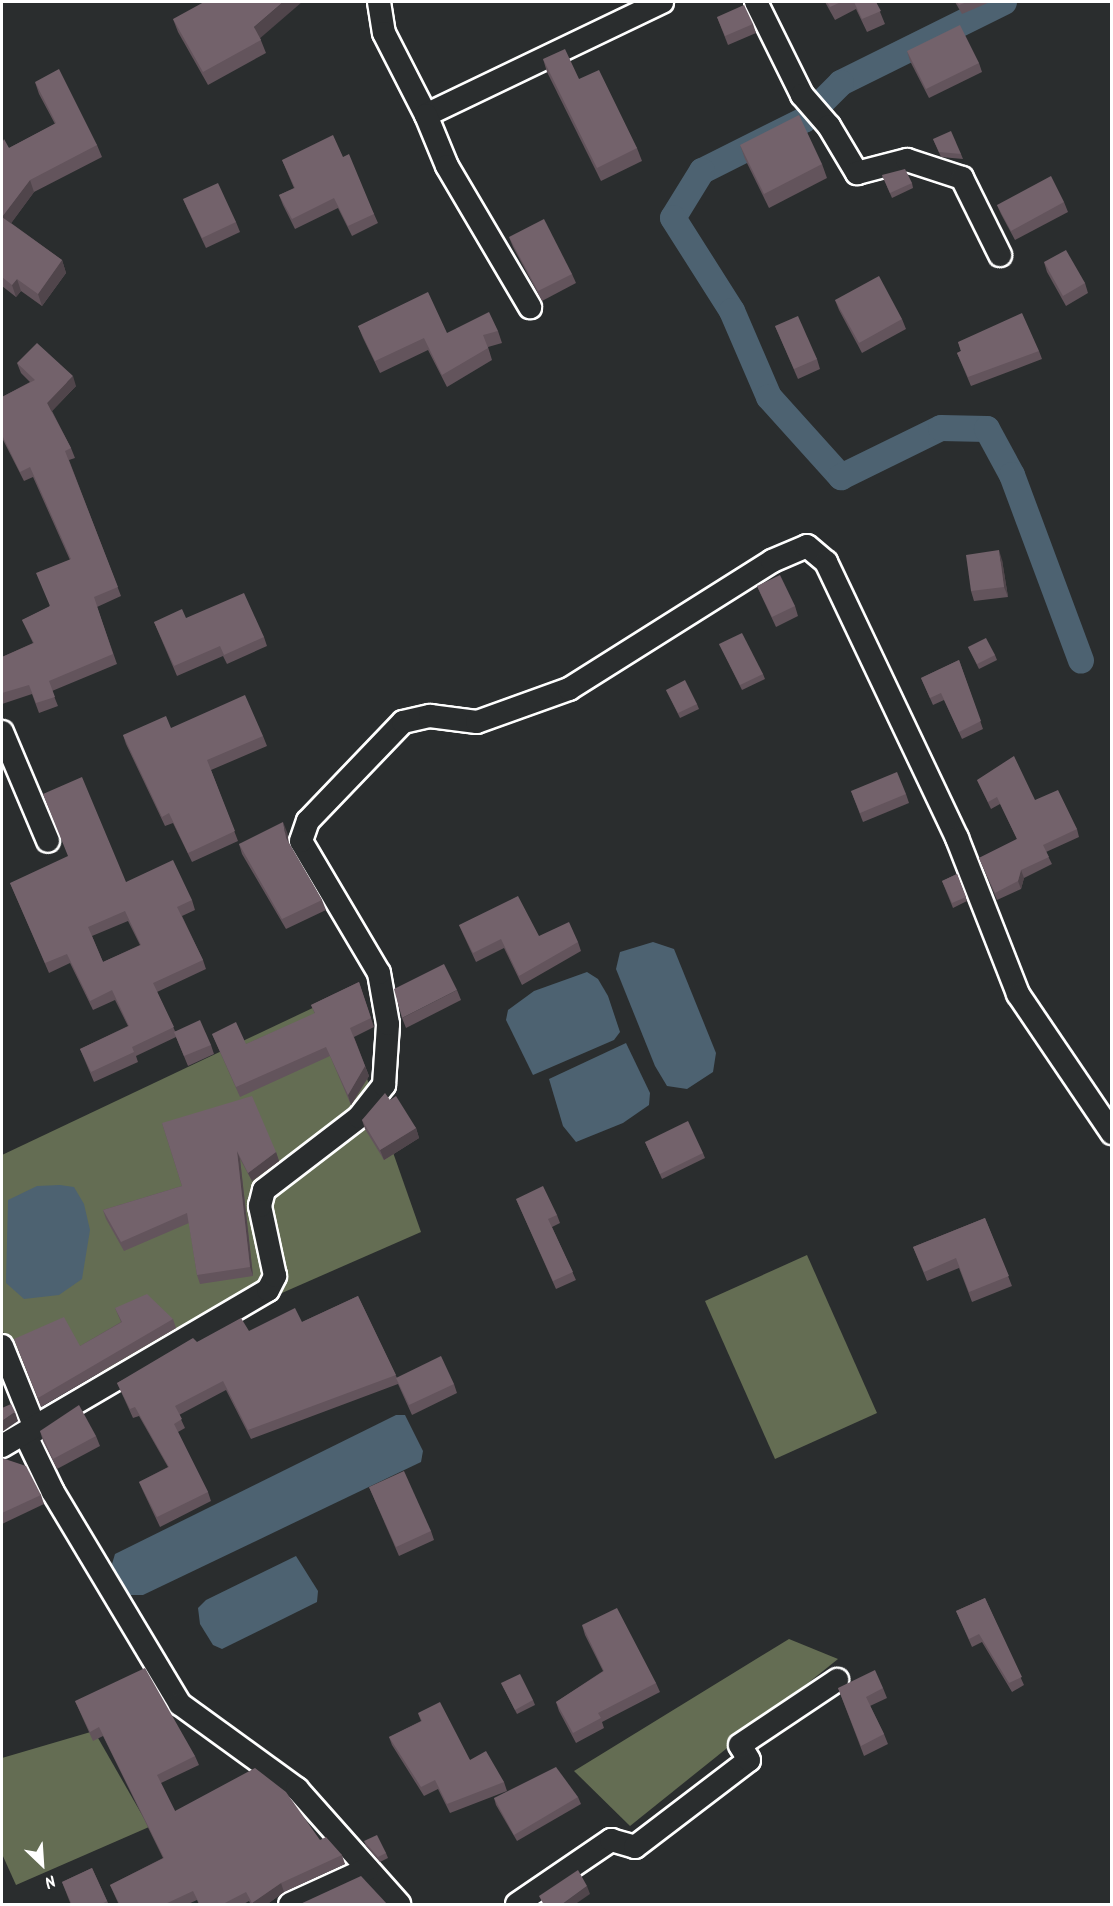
<!DOCTYPE html>
<style>
body{margin:0}
#map{position:relative;width:1113px;height:1906px;overflow:hidden;background:#2a2d2e;font-family:Kalam,sans-serif}
div>[style]{position:absolute}
[style*='--x']{left:calc(var(--x)*1px);top:calc(var(--y)*1px);width:calc(var(--w)*1px);rotate:calc(var(--a)*1deg)}
.green>*{inset:0;background:#646d53}
.water>*{inset:0;background:#4d6271}
.canal>*{height:26px;margin:-13px;padding:0 13px;transform-origin:13px;border-radius:13px;background:#4d6271}
.roads{filter:drop-shadow(2px 0 #fff) drop-shadow(-2px 0 #fff) drop-shadow(0 2px #fff) drop-shadow(0 -2px #fff)}
.minor>*{height:22px;margin:-11px;padding:0 11px;transform-origin:11px;border-radius:11px;background:#2a2d2e}
.wall>*{inset:0;background:#63545c}
.shaded-wall>*{inset:0;background:#50454b}
.building>*{inset:0;background:#73626b}
span{translate:-50% -50%;white-space:nowrap;text-align:center;line-height:1.15;-webkit-text-stroke:4.5px #2a2d2e;paint-order:stroke}
.frame{position:absolute;inset:0;border:3px solid #fff;pointer-events:none}
.north{position:absolute;left:12px;top:1834px;width:60px;height:60px;-webkit-text-stroke:4px #2a2d2e;paint-order:stroke;rotate:155deg;font-size:16px;font-weight:700;line-height:24px;text-align:center;color:#fff}
.north::after{content:'';display:block;margin:auto;width:21px;height:27px;background:#fff;clip-path:polygon(50% 0,100% 100%,50% 72%,0 100%)}
</style>
<div id="map">
<div class="green">
<i style="clip-path:polygon(338px 996px,421px 1232px,33px 1402px,2px 1329px,2px 1155px)"></i>
<i style="clip-path:polygon(807px 1255px,877px 1413px,775px 1459px,705px 1301px)"></i>
<i style="clip-path:polygon(789px 1639px,838px 1659px,630px 1826px,574px 1771px)"></i>
<i style="clip-path:polygon(94px 1731px,149px 1827px,16px 1885px,2px 1854px,2px 1758px)"></i>
</div>
<div class="water">
<i style="clip-path:polygon(653px 942px,674px 949px,716px 1053px,713px 1072px,687px 1089px,667px 1086px,655px 1066px,616px 969px,620px 952px)"></i>
<i style="clip-path:polygon(587px 972px,598px 979px,608px 996px,620px 1032px,614px 1040px,533px 1075px,506px 1020px,508px 1010px,534px 991px)"></i>
<i style="clip-path:polygon(626px 1043px,650px 1093px,649px 1105px,623px 1123px,576px 1142px,563px 1126px,549px 1079px)"></i>
<i style="clip-path:polygon(60px 1185px,74px 1187px,84px 1204px,90px 1230px,82px 1279px,59px 1295px,24px 1299px,6px 1283px,8px 1200px,37px 1186px)"></i>
<i style="clip-path:polygon(396px 1415px,405px 1415px,423px 1451px,421px 1462px,143px 1595px,130px 1595px,122px 1585px,112px 1564px,115px 1554px)"></i>
<i style="clip-path:polygon(296px 1556px,318px 1591px,317px 1602px,222px 1649px,213px 1645px,200px 1624px,198px 1608px,206px 1600px)"></i>
</div>
<div class="canal">
<i style="--x:1004;--y:2;--w:182;--a:153.6"></i>
<i style="--x:841;--y:83;--w:52;--a:135"></i>
<i style="--x:804;--y:120;--w:114;--a:153.4"></i>
<i style="--x:702;--y:171;--w:55;--a:121.7"></i>
<i style="--x:673;--y:218;--w:110;--a:57.6"></i>
<i style="--x:732;--y:311;--w:94;--a:66.7"></i>
<i style="--x:769;--y:397;--w:108;--a:48"></i>
<i style="--x:841;--y:477;--w:111;--a:-26.1"></i>
<i style="--x:941;--y:428;--w:46;--a:1.2"></i>
<i style="--x:987;--y:429;--w:52;--a:61.5"></i>
<i style="--x:1012;--y:475;--w:198;--a:69.6"></i>
</div>
<div class="roads">
<div class="minor">
<i style="--x:379;--y:2;--w:31;--a:81"></i>
<i style="--x:384;--y:33;--w:92;--a:62.9"></i>
<i style="--x:426;--y:115;--w:262;--a:-25.6"></i>
<i style="--x:756;--y:2;--w:104;--a:63.7"></i>
<i style="--x:802;--y:95;--w:41;--a:48.9"></i>
<i style="--x:829;--y:126;--w:55;--a:59.2"></i>
<i style="--x:857;--y:173;--w:52;--a:-14.6"></i>
<i style="--x:907;--y:160;--w:58;--a:18.1"></i>
<i style="--x:962;--y:178;--w:86;--a:63.7"></i>
<i style="--x:426;--y:115;--w:55;--a:67.6"></i>
<i style="--x:447;--y:166;--w:164;--a:59.5"></i>
<i style="--x:2;--y:732;--w:118;--a:67.1"></i>
<i style="--x:2;--y:1346;--w:91;--a:68"></i>
<i style="--x:26;--y:1436;--w:62;--a:64.3"></i>
<i style="--x:53;--y:1492;--w:247;--a:59.1"></i>
<i style="--x:180;--y:1704;--w:145;--a:36"></i>
<i style="--x:297;--y:1789;--w:154;--a:48.4"></i>
<i style="--x:2;--y:1446;--w:308;--a:-30.4"></i>
<i style="--x:268;--y:1290;--w:16;--a:-63"></i>
<i style="--x:275;--y:1276;--w:72;--a:-102.1"></i>
<i style="--x:260;--y:1206;--w:16;--a:-76"></i>
<i style="--x:264;--y:1190;--w:120;--a:-37.5"></i>
<i style="--x:359;--y:1117;--w:41;--a:-52"></i>
<i style="--x:384;--y:1085;--w:61;--a:-86.2"></i>
<i style="--x:388;--y:1024;--w:52;--a:-100"></i>
<i style="--x:379;--y:973;--w:153;--a:-120.6"></i>
<i style="--x:301;--y:841;--w:21;--a:-71"></i>
<i style="--x:308;--y:821;--w:137;--a:-46.2"></i>
<i style="--x:403;--y:722;--w:28;--a:-13"></i>
<i style="--x:430;--y:716;--w:47;--a:7.3"></i>
<i style="--x:477;--y:722;--w:98;--a:-19.7"></i>
<i style="--x:569;--y:689;--w:240;--a:-32.2"></i>
<i style="--x:772;--y:561;--w:38;--a:-23"></i>
<i style="--x:807;--y:546;--w:25;--a:40"></i>
<i style="--x:826;--y:562;--w:306;--a:64.6"></i>
<i style="--x:957;--y:838;--w:168;--a:68.6"></i>
<i style="--x:1018;--y:994;--w:168;--a:55.9"></i>
<i style="--x:290;--y:1904;--w:85;--a:-24.4"></i>
<i style="--x:517;--y:1904;--w:114;--a:-34.2"></i>
<i style="--x:611;--y:1840;--w:25;--a:16"></i>
<i style="--x:635;--y:1847;--w:143;--a:-37.3"></i>
<i style="--x:749;--y:1760;--w:17;--a:-121"></i>
<i style="--x:740;--y:1745;--w:117;--a:-33.8"></i>
</div>
</div>
<div class="wall">
<i style="clip-path:polygon(825px 2px,876px 2px,885px 24px,867px 32px,856px 9px,835px 20px)"></i>
<i style="clip-path:polygon(955px 2px,990px 2px,962px 14px)"></i>
<i style="clip-path:polygon(717px 17px,753px 24px,756px 33px,728px 45px)"></i>
<i style="clip-path:polygon(173px 19px,260px 38px,266px 53px,208px 85px,178px 32px)"></i>
<i style="clip-path:polygon(907px 51px,979px 63px,982px 72px,929px 98px,910px 61px)"></i>
<i style="clip-path:polygon(543px 59px,579px 79px,637px 148px,642px 161px,601px 181px,547px 72px)"></i>
<i style="clip-path:polygon(35px 82px,97px 145px,102px 157px,34px 192px,11px 223px,62px 260px,66px 273px,42px 306px,21px 291px,16px 297px,2px 286px,2px 143px,9px 148px,55px 124px,39px 94px)"></i>
<i style="clip-path:polygon(933px 139px,961px 154px,963px 159px,941px 157px)"></i>
<i style="clip-path:polygon(740px 145px,822px 164px,827px 178px,769px 208px,745px 159px)"></i>
<i style="clip-path:polygon(343px 157px,374px 214px,378px 223px,352px 236px,338px 208px,295px 229px,283px 205px,279px 195px,294px 188px,282px 160px)"></i>
<i style="clip-path:polygon(882px 175px,912px 183px,913px 188px,892px 198px)"></i>
<i style="clip-path:polygon(183px 199px,236px 222px,240px 232px,206px 248px,187px 208px)"></i>
<i style="clip-path:polygon(1064px 202px,1068px 212px,1015px 240px,1001px 214px,997px 205px)"></i>
<i style="clip-path:polygon(509px 237px,572px 274px,576px 283px,542px 301px,513px 247px)"></i>
<i style="clip-path:polygon(1044px 262px,1085px 283px,1088px 293px,1066px 306px,1047px 272px)"></i>
<i style="clip-path:polygon(835px 300px,902px 319px,906px 329px,862px 353px,839px 310px)"></i>
<i style="clip-path:polygon(358px 326px,447px 333px,498px 331px,502px 343px,488px 347px,492px 360px,447px 387px,428px 350px,380px 373px,363px 338px)"></i>
<i style="clip-path:polygon(775px 326px,817px 359px,820px 369px,798px 379px)"></i>
<i style="clip-path:polygon(958px 342px,1039px 351px,1042px 359px,971px 386px,957px 353px,961px 351px)"></i>
<i style="clip-path:polygon(17px 363px,76px 386px,52px 411px,71px 448px,75px 458px,69px 460px,121px 596px,97px 607px,117px 664px,52px 691px,58px 706px,39px 713px,32px 694px,2px 704px,2px 657px,33px 643px,22px 620px,49px 607px,70px 560px,33px 477px,24px 481px,2px 438px,2px 397px,30px 382px,21px 373px)"></i>
<i style="clip-path:polygon(1002px 560px,1008px 597px,974px 601px,971px 591px)"></i>
<i style="clip-path:polygon(757px 586px,795px 606px,798px 616px,776px 627px,761px 595px)"></i>
<i style="clip-path:polygon(186px 618px,264px 637px,267px 646px,227px 664px,223px 656px,177px 676px,154px 622px)"></i>
<i style="clip-path:polygon(719px 644px,763px 674px,765px 679px,742px 690px)"></i>
<i style="clip-path:polygon(968px 647px,995px 655px,997px 660px,979px 669px)"></i>
<i style="clip-path:polygon(959px 660px,983px 729px,962px 739px,944px 700px,933px 705px,921px 678px)"></i>
<i style="clip-path:polygon(666px 690px,697px 704px,699px 709px,680px 718px)"></i>
<i style="clip-path:polygon(171px 728px,263px 736px,267px 746px,211px 770px,238px 841px,192px 862px,173px 823px,165px 826px,126px 744px,123px 735px)"></i>
<i style="clip-path:polygon(977px 780px,1035px 800px,1077px 829px,1079px 837px,1046px 852px,1052px 864px,1024px 878px,1021px 889px,997px 900px,979px 858px,1017px 839px,1000px 804px,991px 809px)"></i>
<i style="clip-path:polygon(851px 791px,906px 794px,909px 803px,863px 822px)"></i>
<i style="clip-path:polygon(287px 832px,289px 843px,322px 900px,326px 910px,286px 929px,242px 854px,239px 844px)"></i>
<i style="clip-path:polygon(957px 874px,967px 901px,953px 908px,942px 881px)"></i>
<i style="clip-path:polygon(evenodd,126px 882px,192px 900px,195px 910px,182px 916px,203px 960px,206px 969px,157px 992px,175px 1031px,211px 1045px,214px 1054px,188px 1066px,176px 1037px,136px 1056px,138px 1062px,94px 1082px,80px 1049px,128px 1026px,115px 1000px,93px 1010px,70px 963px,49px 973px,10px 883px,126px 882px,128px 921px,140px 945px,103px 962px,92px 936px,128px 921px)"></i>
<i style="clip-path:polygon(459px 925px,539px 936px,578px 942px,581px 951px,522px 985px,504px 948px,476px 962px,463px 934px)"></i>
<i style="clip-path:polygon(359px 982px,374px 1027px,354px 1037px,369px 1076px,351px 1105px,330px 1056px,240px 1097px,212px 1034px,246px 1044px,315px 1014px,311px 1005px)"></i>
<i style="clip-path:polygon(457px 990px,461px 1000px,406px 1028px,402px 1018px)"></i>
<i style="clip-path:polygon(390px 1100px,416px 1128px,419px 1138px,384px 1160px,365px 1129px,362px 1120px)"></i>
<i style="clip-path:polygon(162px 1123px,276px 1152px,279px 1161px,252px 1181px,240px 1159px,253px 1276px,200px 1284px,197px 1275px,189px 1223px,124px 1251px,106px 1219px,103px 1210px,182px 1186px)"></i>
<i style="clip-path:polygon(645px 1142px,703px 1153px,705px 1158px,662px 1179px)"></i>
<i style="clip-path:polygon(516px 1199px,557px 1215px,560px 1223px,552px 1227px,576px 1280px,556px 1289px)"></i>
<i style="clip-path:polygon(985px 1218px,1012px 1286px,972px 1302px,959px 1268px,927px 1281px,913px 1247px)"></i>
<i style="clip-path:polygon(358px 1296px,397px 1378px,454px 1384px,457px 1393px,412px 1415px,398px 1384px,251px 1439px,226px 1390px,179px 1415px,185px 1428px,178px 1432px,208px 1492px,211px 1501px,160px 1527px,143px 1491px,139px 1482px,168px 1467px,139px 1416px,133px 1418px,117px 1383px,197px 1342px,249px 1331px,302px 1322px)"></i>
<i style="clip-path:polygon(115px 1308px,173px 1319px,176px 1328px,41px 1407px,18px 1349px,80px 1346px,121px 1322px)"></i>
<i style="clip-path:polygon(40px 1431px,96px 1436px,100px 1446px,57px 1469px,43px 1441px)"></i>
<i style="clip-path:polygon(2px 1458px,41px 1495px,44px 1504px,2px 1524px)"></i>
<i style="clip-path:polygon(369px 1487px,431px 1531px,434px 1540px,399px 1556px)"></i>
<i style="clip-path:polygon(985px 1598px,1024px 1685px,1012px 1692px,982px 1642px,972px 1647px,956px 1611px)"></i>
<i style="clip-path:polygon(582px 1625px,656px 1683px,660px 1692px,602px 1722px,604px 1728px,576px 1743px,559px 1711px,556px 1702px,603px 1671px,585px 1635px)"></i>
<i style="clip-path:polygon(501px 1683px,533px 1700px,535px 1705px,517px 1714px)"></i>
<i style="clip-path:polygon(838px 1688px,883px 1688px,887px 1698px,870px 1706px,884px 1734px,888px 1744px,864px 1756px)"></i>
<i style="clip-path:polygon(75px 1701px,195px 1756px,199px 1765px,161px 1783px,175px 1811px,320px 1840px,342px 1855px,345px 1864px,284px 1892px,266px 1905px,251px 1905px,249px 1901px,242px 1905px,199px 1905px,197px 1900px,186px 1905px,119px 1905px,110px 1885px,163px 1858px,103px 1736px,93px 1741px)"></i>
<i style="clip-path:polygon(418px 1713px,470px 1760px,504px 1782px,507px 1791px,450px 1813px,438px 1789px,424px 1796px,392px 1745px,389px 1737px,421px 1721px)"></i>
<i style="clip-path:polygon(578px 1797px,581px 1804px,517px 1841px,496px 1805px,494px 1798px)"></i>
<i style="clip-path:polygon(364px 1841px,386px 1853px,388px 1858px,380px 1862px,366px 1846px)"></i>
<i style="clip-path:polygon(92px 1868px,109px 1905px,71px 1905px,62px 1882px)"></i>
</div>
<div class="shaded-wall">
<i style="clip-path:polygon(283px 2px,302px 2px,258px 40px,254px 27px)"></i>
<i style="clip-path:polygon(30px 180px,34px 192px,7px 229px,2px 217px)"></i>
<i style="clip-path:polygon(62px 260px,66px 273px,42px 306px,38px 294px)"></i>
<i style="clip-path:polygon(17px 279px,21px 291px,16px 297px,12px 285px)"></i>
<i style="clip-path:polygon(73px 376px,76px 386px,51px 412px,47px 403px)"></i>
<i style="clip-path:polygon(999px 550px,1002px 560px,1008px 597px,1004px 587px)"></i>
<i style="clip-path:polygon(283px 822px,287px 832px,289px 848px,286px 838px)"></i>
<i style="clip-path:polygon(1021px 870px,1024px 878px,1021px 889px,1018px 881px)"></i>
<i style="clip-path:polygon(365px 1066px,369px 1076px,351px 1105px,348px 1095px)"></i>
<i style="clip-path:polygon(416px 1128px,419px 1138px,384px 1160px,380px 1150px)"></i>
<i style="clip-path:polygon(237px 1151px,240px 1159px,253px 1276px,250px 1267px)"></i>
<i style="clip-path:polygon(276px 1152px,279px 1161px,252px 1181px,248px 1173px)"></i>
<i style="clip-path:polygon(15px 1412px,18px 1421px,2px 1432px,2px 1421px)"></i>
<i style="clip-path:polygon(281px 1883px,284px 1892px,266px 1905px,252px 1905px,252px 1903px)"></i>
<i style="clip-path:polygon(587px 1886px,590px 1894px,574px 1905px,561px 1905px)"></i>
</div>
<div class="building">
<i style="clip-path:polygon(204px 2px,283px 2px,254px 27px,261px 40px,203px 72px,173px 19px)"></i>
<i style="clip-path:polygon(827px 2px,841px 2px,830px 7px)"></i>
<i style="clip-path:polygon(854px 2px,876px 2px,881px 11px,862px 19px)"></i>
<i style="clip-path:polygon(957px 2px,967px 2px,959px 5px)"></i>
<i style="clip-path:polygon(744px 5px,753px 24px,725px 36px,717px 17px)"></i>
<i style="clip-path:polygon(960px 25px,979px 63px,926px 89px,907px 51px)"></i>
<i style="clip-path:polygon(565px 49px,579px 79px,599px 70px,637px 148px,597px 168px,543px 59px)"></i>
<i style="clip-path:polygon(59px 69px,97px 145px,30px 180px,2px 217px,62px 260px,38px 294px,17px 279px,12px 285px,2px 277px,2px 143px,4px 139px,9px 148px,56px 123px,35px 82px)"></i>
<i style="clip-path:polygon(799px 115px,822px 164px,764px 194px,740px 145px)"></i>
<i style="clip-path:polygon(951px 131px,961px 154px,939px 152px,933px 139px)"></i>
<i style="clip-path:polygon(333px 135px,343px 157px,349px 154px,374px 214px,348px 226px,334px 198px,292px 219px,279px 195px,295px 188px,282px 160px)"></i>
<i style="clip-path:polygon(905px 169px,912px 183px,890px 193px,882px 175px)"></i>
<i style="clip-path:polygon(1051px 176px,1064px 202px,1011px 231px,997px 205px)"></i>
<i style="clip-path:polygon(218px 183px,236px 222px,202px 238px,183px 199px)"></i>
<i style="clip-path:polygon(544px 219px,572px 274px,538px 291px,509px 237px)"></i>
<i style="clip-path:polygon(1066px 250px,1085px 283px,1063px 296px,1044px 262px)"></i>
<i style="clip-path:polygon(879px 276px,902px 319px,859px 343px,835px 300px)"></i>
<i style="clip-path:polygon(428px 292px,447px 333px,489px 312px,498px 331px,483px 335px,488px 348px,442px 375px,424px 338px,375px 361px,358px 326px)"></i>
<i style="clip-path:polygon(1022px 313px,1039px 351px,968px 377px,957px 353px,961px 351px,958px 342px)"></i>
<i style="clip-path:polygon(798px 316px,817px 359px,794px 369px,775px 326px)"></i>
<i style="clip-path:polygon(37px 343px,73px 376px,47px 403px,71px 448px,65px 451px,118px 587px,94px 597px,113px 654px,49px 681px,55px 697px,36px 703px,29px 685px,2px 693px,2px 657px,34px 643px,22px 620px,50px 606px,36px 573px,71px 559px,30px 467px,20px 472px,2px 435px,2px 397px,35px 380px,17px 363px)"></i>
<i style="clip-path:polygon(999px 550px,1004px 587px,971px 591px,966px 555px)"></i>
<i style="clip-path:polygon(780px 575px,795px 606px,772px 617px,757px 586px)"></i>
<i style="clip-path:polygon(244px 593px,264px 637px,224px 655px,220px 646px,174px 666px,154px 622px,182px 609px,186px 618px)"></i>
<i style="clip-path:polygon(742px 633px,763px 674px,740px 685px,719px 644px)"></i>
<i style="clip-path:polygon(986px 638px,995px 655px,977px 664px,968px 647px)"></i>
<i style="clip-path:polygon(959px 660px,981px 721px,959px 732px,941px 693px,930px 698px,921px 678px)"></i>
<i style="clip-path:polygon(685px 680px,697px 704px,678px 713px,666px 690px)"></i>
<i style="clip-path:polygon(245px 695px,263px 736px,207px 760px,235px 831px,188px 853px,169px 813px,162px 817px,123px 735px,166px 716px,171px 728px)"></i>
<i style="clip-path:polygon(1014px 756px,1035px 800px,1058px 790px,1077px 829px,1043px 845px,1049px 857px,1021px 870px,1018px 881px,995px 893px,979px 858px,1017px 839px,997px 797px,988px 802px,977px 780px)"></i>
<i style="clip-path:polygon(897px 772px,906px 794px,860px 813px,851px 791px)"></i>
<i style="clip-path:polygon(evenodd,82px 777px,126px 882px,173px 860px,192px 900px,177px 907px,203px 960px,153px 983px,174px 1027px,132px 1047px,134px 1052px,91px 1072px,80px 1049px,129px 1026px,112px 990px,90px 1001px,67px 954px,45px 963px,10px 883px,68px 856px,43px 794px,82px 777px,125px 911px,141px 945px,103px 962px,88px 927px,125px 911px)"></i>
<i style="clip-path:polygon(283px 822px,286px 838px,322px 900px,282px 919px,239px 844px)"></i>
<i style="clip-path:polygon(957px 874px,966px 897px,952px 903px,942px 881px)"></i>
<i style="clip-path:polygon(518px 896px,539px 936px,569px 922px,578px 942px,519px 976px,501px 939px,473px 953px,459px 925px)"></i>
<i style="clip-path:polygon(444px 964px,457px 990px,402px 1018px,394px 989px)"></i>
<i style="clip-path:polygon(359px 982px,371px 1018px,350px 1028px,365px 1066px,348px 1095px,326px 1047px,236px 1087px,212px 1034px,236px 1022px,246px 1044px,315px 1013px,311px 1005px)"></i>
<i style="clip-path:polygon(200px 1020px,211px 1045px,184px 1056px,174px 1032px)"></i>
<i style="clip-path:polygon(385px 1093px,390px 1100px,396px 1096px,416px 1128px,380px 1150px,362px 1120px)"></i>
<i style="clip-path:polygon(252px 1096px,276px 1152px,248px 1173px,237px 1151px,250px 1267px,197px 1275px,187px 1213px,121px 1242px,103px 1210px,182px 1186px,162px 1123px)"></i>
<i style="clip-path:polygon(688px 1121px,703px 1153px,660px 1174px,645px 1142px)"></i>
<i style="clip-path:polygon(543px 1186px,557px 1215px,548px 1219px,573px 1272px,553px 1281px,516px 1199px)"></i>
<i style="clip-path:polygon(985px 1218px,1009px 1276px,969px 1292px,956px 1258px,924px 1272px,913px 1247px)"></i>
<i style="clip-path:polygon(147px 1294px,173px 1319px,38px 1398px,14px 1339px,64px 1317px,80px 1346px,122px 1322px,115px 1308px)"></i>
<i style="clip-path:polygon(358px 1296px,396px 1375px,248px 1430px,223px 1381px,175px 1406px,182px 1419px,174px 1424px,208px 1492px,157px 1517px,139px 1482px,169px 1467px,135px 1407px,130px 1409px,117px 1383px,193px 1338px,197px 1342px,241px 1318px,249px 1331px,295px 1308px,302px 1322px)"></i>
<i style="clip-path:polygon(441px 1356px,454px 1384px,409px 1405px,396px 1378px)"></i>
<i style="clip-path:polygon(11px 1404px,15px 1412px,2px 1421px,2px 1408px)"></i>
<i style="clip-path:polygon(79px 1405px,96px 1436px,53px 1459px,40px 1431px)"></i>
<i style="clip-path:polygon(2px 1458px,26px 1466px,41px 1495px,2px 1513px)"></i>
<i style="clip-path:polygon(404px 1471px,431px 1531px,396px 1547px,369px 1487px)"></i>
<i style="clip-path:polygon(985px 1598px,1022px 1677px,1009px 1683px,979px 1634px,969px 1639px,956px 1611px)"></i>
<i style="clip-path:polygon(617px 1608px,656px 1683px,598px 1713px,601px 1718px,573px 1733px,556px 1702px,604px 1671px,582px 1625px)"></i>
<i style="clip-path:polygon(145px 1668px,195px 1756px,157px 1775px,175px 1811px,255px 1768px,286px 1792px,320px 1840px,326px 1837px,342px 1855px,281px 1883px,252px 1903px,246px 1892px,221px 1905px,200px 1905px,193px 1891px,163px 1905px,120px 1905px,110px 1885px,164px 1858px,99px 1727px,90px 1732px,75px 1701px)"></i>
<i style="clip-path:polygon(875px 1670px,883px 1688px,866px 1697px,884px 1734px,861px 1746px,838px 1688px)"></i>
<i style="clip-path:polygon(520px 1674px,533px 1700px,515px 1710px,501px 1683px)"></i>
<i style="clip-path:polygon(440px 1702px,470px 1760px,486px 1751px,504px 1782px,447px 1804px,435px 1780px,421px 1787px,389px 1737px,422px 1721px,418px 1713px)"></i>
<i style="clip-path:polygon(556px 1767px,578px 1797px,514px 1835px,494px 1798px)"></i>
<i style="clip-path:polygon(377px 1835px,386px 1853px,378px 1857px,364px 1841px)"></i>
<i style="clip-path:polygon(92px 1868px,107px 1901px,100px 1905px,72px 1905px,62px 1882px)"></i>
<i style="clip-path:polygon(578px 1870px,587px 1886px,561px 1905px,544px 1905px,539px 1896px)"></i>
<i style="clip-path:polygon(361px 1876px,388px 1905px,298px 1905px)"></i>
</div>
<div class="frame"></div>
<div class="north">N</div>
</div>
